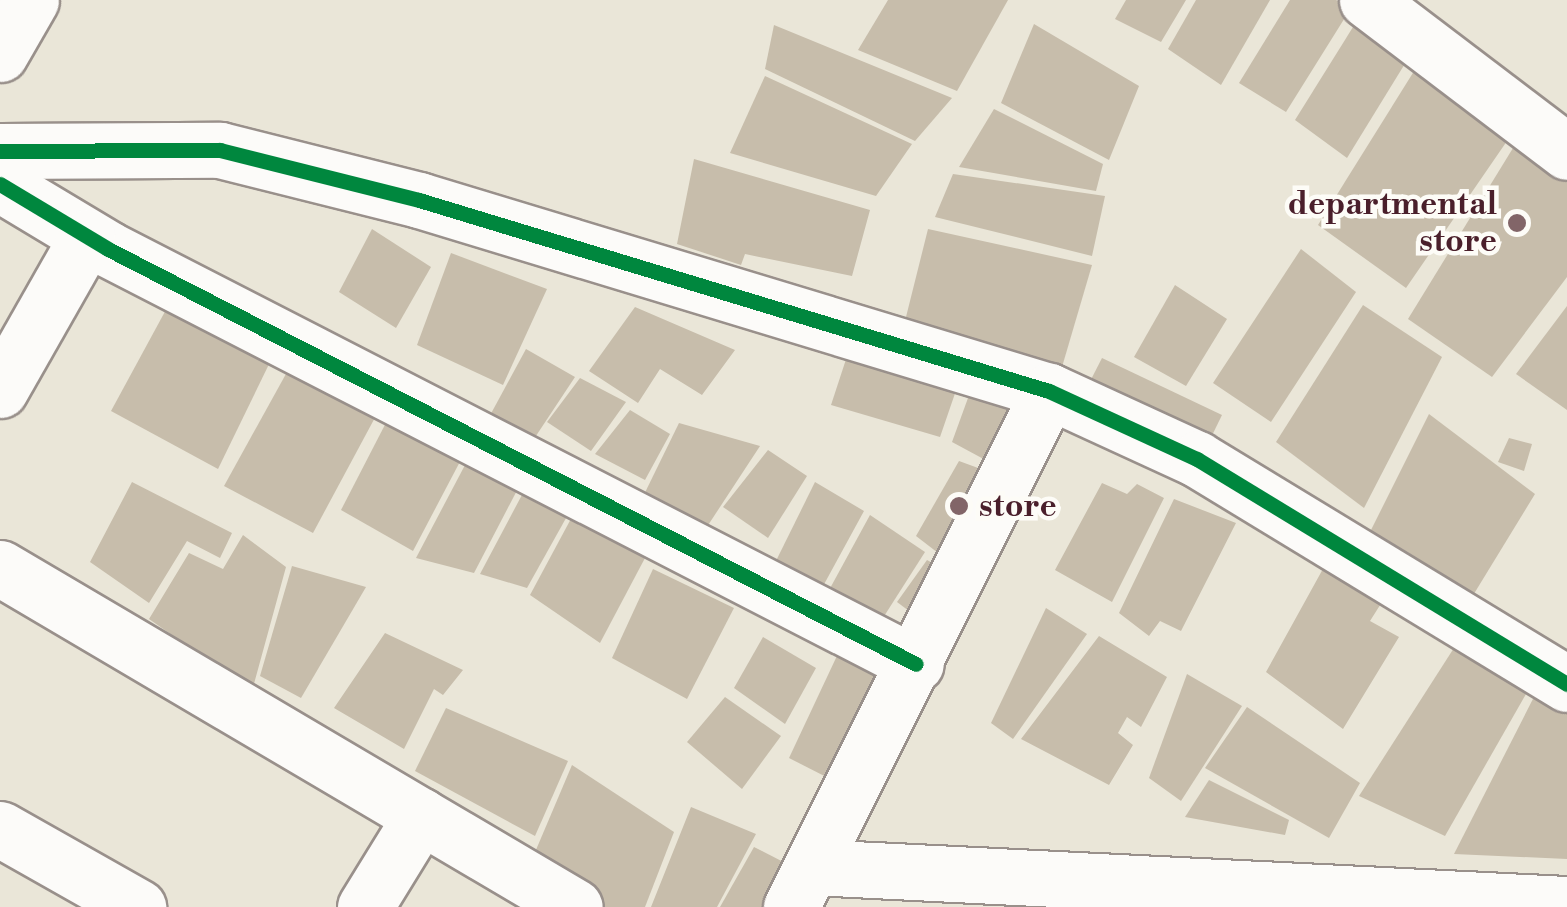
<!DOCTYPE html>
<style>
body{margin:0}
#map{position:relative;width:1567px;height:907px;overflow:hidden;background:#eae6d8;font-family:"Libre Bodoni",serif}
div>[style]{position:absolute}
[style*='--x']{left:calc(var(--x)*1px);top:calc(var(--y)*1px);width:calc(var(--w)*1px);rotate:calc(var(--a)*1deg)}
.building>*{inset:0;background:#c7bdab}
.roads{filter:drop-shadow(2px 0 #99908b) drop-shadow(-2px 0 #99908b) drop-shadow(0 2px #99908b) drop-shadow(0 -2px #99908b)}
.minor>*{height:55px;margin:-27.5px;padding:0 27.5px;transform-origin:27.5px;border-radius:27.5px;background:#fcfbf9}
.tertiary>*{height:55px;margin:-27.5px;padding:0 27.5px;transform-origin:27.5px;border-radius:27.5px;background:#fcfbf9}
.cycleway>*{height:15px;margin:-7.5px;padding:0 7.5px;transform-origin:7.5px;border-radius:7.5px;background:#00873e}
.dots>*{width:28px;height:28px;translate:-50% -50%;box-sizing:border-box;border:5px solid #fdfcf7;border-radius:50%}
span{translate:-50% -50%;white-space:nowrap;text-align:center;line-height:1.15;-webkit-text-stroke:9px #fdfcf7;paint-order:stroke}
.poi-label{font-size:32px;color:#4a1f2b;font-weight:700}
.right{translate:-100% -50%;text-align:right}
.left{translate:0 -50%;text-align:left}
</style>
<div id="map">
<div class="building">
<i style="clip-path:polygon(888px 0,1008px 0,957px 91px,858px 50px)"></i>
<i style="clip-path:polygon(1126px 0,1186px 0,1161px 42px,1115px 19px)"></i>
<i style="clip-path:polygon(1196px 0,1270px 0,1221px 85px,1168px 49px)"></i>
<i style="clip-path:polygon(1290px 0,1336px 0,1351px 8px,1286px 112px,1239px 83px)"></i>
<i style="clip-path:polygon(1363px 11px,1414px 49px,1347px 158px,1295px 120px)"></i>
<i style="clip-path:polygon(1034px 24px,1139px 86px,1109px 160px,1001px 103px)"></i>
<i style="clip-path:polygon(774px 25px,952px 98px,915px 141px,765px 69px)"></i>
<i style="clip-path:polygon(1416px 68px,1507px 141px,1406px 288px,1318px 225px)"></i>
<i style="clip-path:polygon(765px 76px,912px 144px,876px 196px,730px 153px)"></i>
<i style="clip-path:polygon(994px 109px,1103px 164px,1096px 191px,959px 167px)"></i>
<i style="clip-path:polygon(1521px 135px,1567px 169px,1567px 277px,1492px 377px,1408px 319px)"></i>
<i style="clip-path:polygon(694px 159px,870px 210px,852px 276px,745px 254px,741px 265px,677px 244px)"></i>
<i style="clip-path:polygon(953px 174px,1105px 196px,1092px 256px,935px 217px)"></i>
<i style="clip-path:polygon(372px 229px,431px 267px,396px 328px,339px 292px)"></i>
<i style="clip-path:polygon(928px 229px,1092px 265px,1062px 367px,905px 321px)"></i>
<i style="clip-path:polygon(1301px 249px,1356px 292px,1271px 422px,1213px 383px)"></i>
<i style="clip-path:polygon(451px 253px,547px 289px,503px 385px,417px 345px)"></i>
<i style="clip-path:polygon(1175px 285px,1227px 319px,1186px 386px,1134px 357px)"></i>
<i style="clip-path:polygon(1363px 305px,1442px 357px,1364px 508px,1276px 442px)"></i>
<i style="clip-path:polygon(168px 306px,272px 358px,218px 469px,111px 411px)"></i>
<i style="clip-path:polygon(1567px 306px,1567px 410px,1516px 374px)"></i>
<i style="clip-path:polygon(635px 307px,735px 350px,702px 395px,660px 369px,638px 403px,589px 371px)"></i>
<i style="clip-path:polygon(853px 338px,961px 376px,940px 437px,831px 405px)"></i>
<i style="clip-path:polygon(526px 349px,575px 377px,524px 454px,481px 432px)"></i>
<i style="clip-path:polygon(1102px 358px,1222px 415px,1201px 458px,1080px 401px)"></i>
<i style="clip-path:polygon(292px 363px,378px 412px,313px 533px,224px 486px)"></i>
<i style="clip-path:polygon(976px 376px,1040px 397px,1004px 470px,952px 442px)"></i>
<i style="clip-path:polygon(580px 378px,626px 402px,591px 451px,547px 422px)"></i>
<i style="clip-path:polygon(630px 410px,670px 434px,645px 480px,595px 454px)"></i>
<i style="clip-path:polygon(1429px 414px,1535px 494px,1461px 615px,1361px 550px)"></i>
<i style="clip-path:polygon(390px 415px,464px 454px,413px 551px,341px 510px)"></i>
<i style="clip-path:polygon(679px 423px,760px 446px,697px 542px,635px 513px)"></i>
<i style="clip-path:polygon(1509px 438px,1532px 444px,1524px 471px,1498px 462px)"></i>
<i style="clip-path:polygon(474px 448px,525px 475px,474px 573px,416px 558px)"></i>
<i style="clip-path:polygon(768px 450px,807px 476px,768px 538px,723px 507px)"></i>
<i style="clip-path:polygon(959px 461px,1000px 476px,955px 566px,916px 536px)"></i>
<i style="clip-path:polygon(532px 476px,575px 502px,527px 588px,480px 574px)"></i>
<i style="clip-path:polygon(132px 482px,232px 533px,220px 558px,187px 541px,149px 603px,90px 562px)"></i>
<i style="clip-path:polygon(815px 482px,864px 511px,816px 599px,770px 573px)"></i>
<i style="clip-path:polygon(1102px 483px,1127px 494px,1137px 484px,1164px 498px,1112px 602px,1055px 570px)"></i>
<i style="clip-path:polygon(1174px 499px,1236px 523px,1181px 631px,1160px 621px,1149px 636px,1119px 613px)"></i>
<i style="clip-path:polygon(580px 502px,654px 541px,600px 643px,530px 595px)"></i>
<i style="clip-path:polygon(870px 515px,925px 552px,874px 632px,822px 603px)"></i>
<i style="clip-path:polygon(243px 535px,286px 567px,252px 691px,149px 619px,189px 553px,223px 569px)"></i>
<i style="clip-path:polygon(927px 560px,953px 574px,925px 623px,897px 602px)"></i>
<i style="clip-path:polygon(292px 566px,366px 587px,301px 698px,260px 676px)"></i>
<i style="clip-path:polygon(1324px 567px,1382px 602px,1370px 621px,1399px 637px,1343px 729px,1266px 672px)"></i>
<i style="clip-path:polygon(653px 569px,734px 608px,687px 699px,612px 658px)"></i>
<i style="clip-path:polygon(1046px 608px,1087px 634px,1013px 739px,991px 723px)"></i>
<i style="clip-path:polygon(385px 633px,463px 670px,443px 695px,434px 689px,404px 749px,334px 708px)"></i>
<i style="clip-path:polygon(1099px 636px,1167px 677px,1141px 727px,1127px 717px,1118px 733px,1133px 745px,1109px 785px,1021px 739px)"></i>
<i style="clip-path:polygon(763px 637px,816px 668px,785px 724px,734px 688px)"></i>
<i style="clip-path:polygon(1461px 637px,1530px 687px,1445px 836px,1359px 796px)"></i>
<i style="clip-path:polygon(843px 643px,902px 671px,842px 785px,789px 758px)"></i>
<i style="clip-path:polygon(1187px 674px,1242px 706px,1181px 801px,1149px 778px)"></i>
<i style="clip-path:polygon(1536px 693px,1567px 713px,1567px 859px,1454px 854px)"></i>
<i style="clip-path:polygon(725px 697px,781px 736px,742px 789px,687px 742px)"></i>
<i style="clip-path:polygon(1247px 707px,1360px 783px,1329px 838px,1205px 768px)"></i>
<i style="clip-path:polygon(446px 708px,568px 761px,535px 836px,415px 771px)"></i>
<i style="clip-path:polygon(572px 765px,674px 832px,645px 907px,602px 907px,530px 864px)"></i>
<i style="clip-path:polygon(1209px 780px,1289px 820px,1285px 835px,1185px 817px)"></i>
<i style="clip-path:polygon(691px 807px,756px 834px,717px 907px,651px 907px)"></i>
<i style="clip-path:polygon(754px 847px,799px 870px,777px 907px,720px 907px)"></i>
</div>
<div class="roads">
<div class="minor">
<i style="--x:0;--y:54;--w:62;--a:-60.1"></i>
<i style="--x:0;--y:151;--w:220;--a:-0.3"></i>
<i style="--x:220;--y:150;--w:205;--a:14.1"></i>
<i style="--x:419;--y:200;--w:658;--a:16.87"></i>
<i style="--x:1049;--y:391;--w:163;--a:24.7"></i>
<i style="--x:1197;--y:459;--w:433;--a:31.3"></i>
<i style="--x:0;--y:184;--w:126;--a:31"></i>
<i style="--x:108;--y:249;--w:908;--a:27.19"></i>
<i style="--x:0;--y:390;--w:176;--a:-60.4"></i>
<i style="--x:0;--y:568;--w:667;--a:30.52"></i>
<i style="--x:0;--y:829;--w:159;--a:29.5"></i>
<i style="--x:812;--y:867;--w:756;--a:2.81"></i>
<i style="--x:365;--y:907;--w:107;--a:-58.4"></i>
<i style="--x:791;--y:907;--w:577;--a:-63.43"></i>
</div>
<div class="tertiary">
<i style="--x:1367;--y:0;--w:251;--a:37.2"></i>
</div>
</div>
<div class="cycleway">
<i style="--x:0;--y:151;--w:220;--a:-0.3"></i>
<i style="--x:220;--y:150;--w:205;--a:14.1"></i>
<i style="--x:419;--y:200;--w:658;--a:16.87"></i>
<i style="--x:1049;--y:391;--w:163;--a:24.7"></i>
<i style="--x:1197;--y:459;--w:433;--a:31.3"></i>
<i style="--x:0;--y:184;--w:126;--a:31"></i>
<i style="--x:108;--y:249;--w:908;--a:27.19"></i>
</div>
<div class="dots">
<i style="left:1517px;top:223px;background:#826568"></i>
<i style="left:959px;top:506px;background:#826568"></i>
</div>
<div class="poi-label">
<span class="right" style="left:1497px;top:223px">departmental<br>store</span>
<span class="left" style="left:979px;top:506px">store</span>
</div>
</div>
